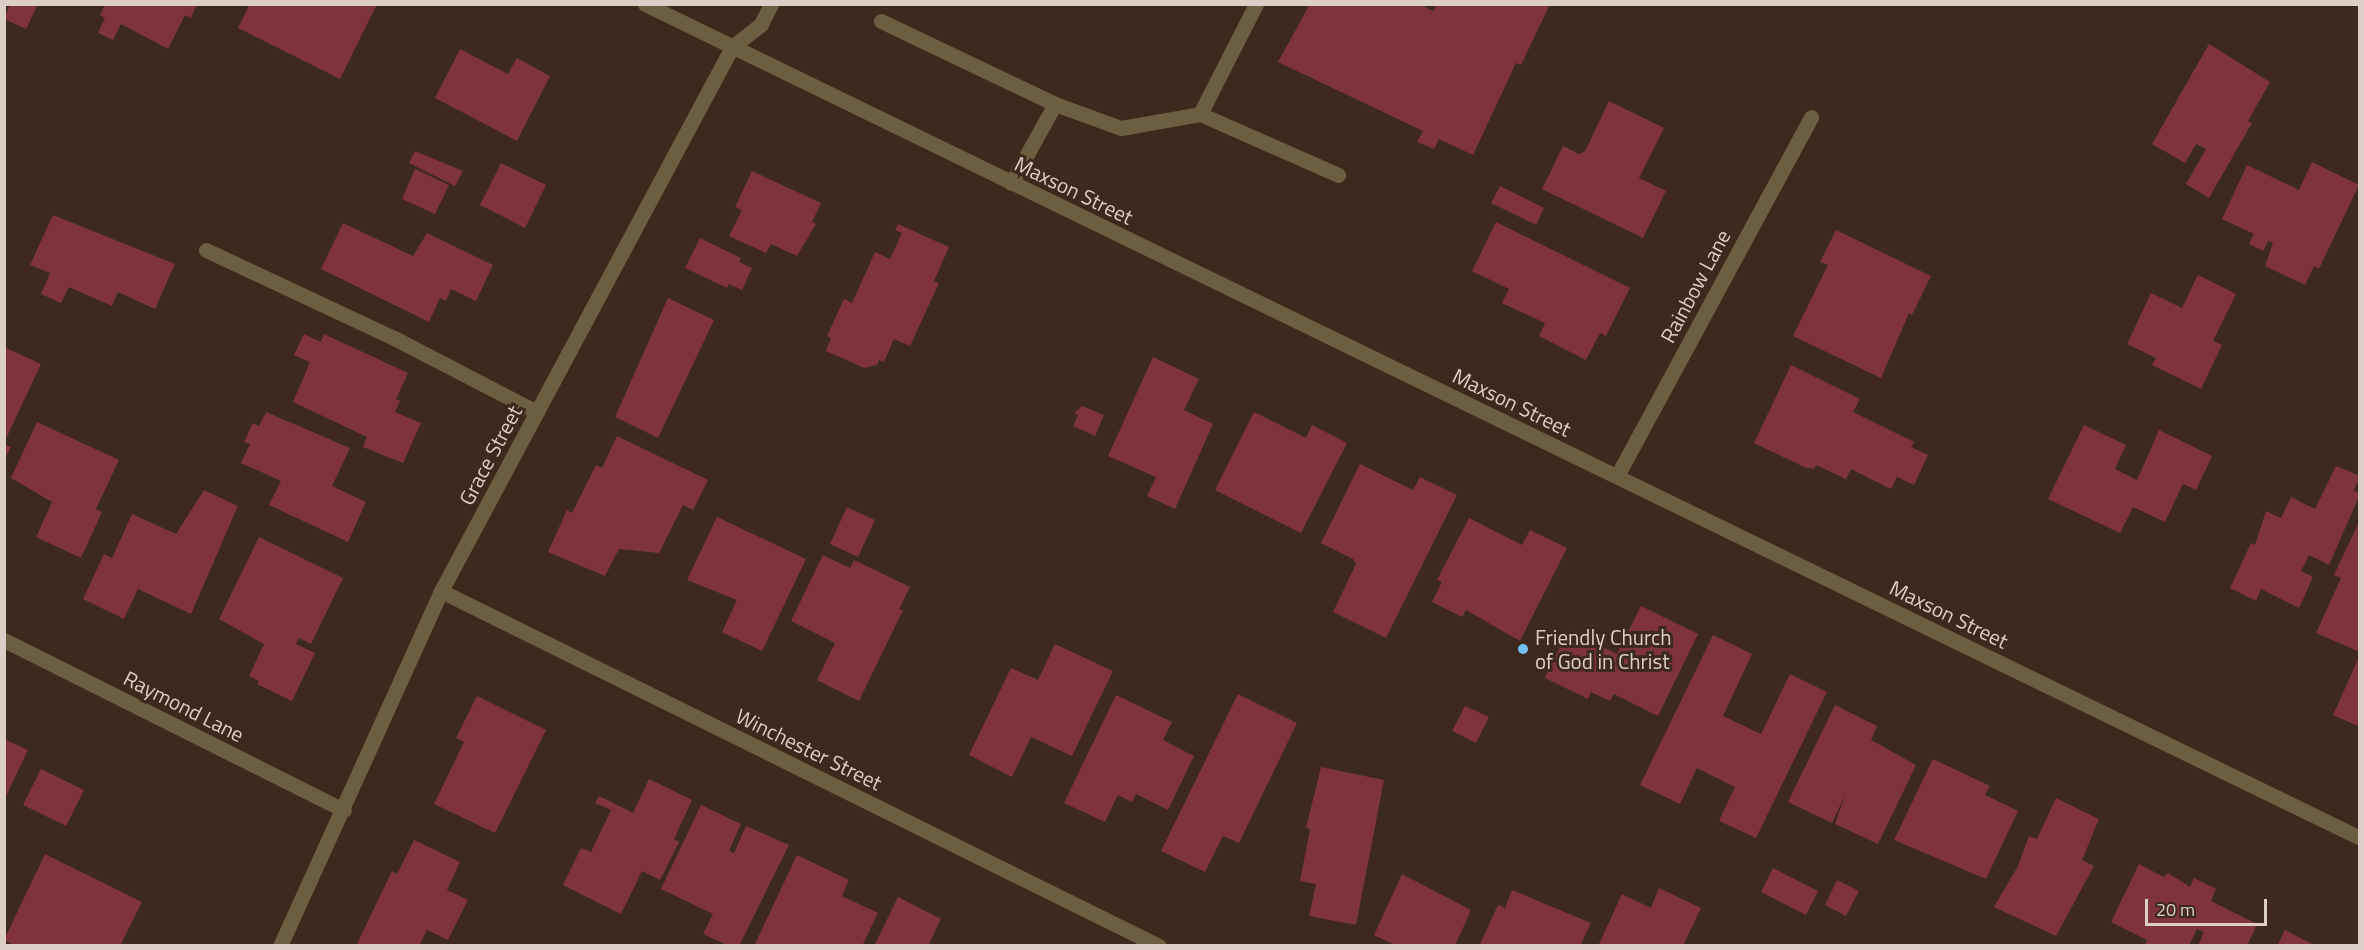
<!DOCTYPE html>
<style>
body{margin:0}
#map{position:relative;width:2364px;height:950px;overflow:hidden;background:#3d291e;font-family:"Titillium Web",sans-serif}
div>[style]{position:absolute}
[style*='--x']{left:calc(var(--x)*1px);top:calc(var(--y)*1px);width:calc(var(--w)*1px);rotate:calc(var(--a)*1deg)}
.building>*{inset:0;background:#7f343c}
.minor>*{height:15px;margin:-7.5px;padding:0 7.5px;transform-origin:7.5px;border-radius:7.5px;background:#6c5e41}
.dots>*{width:16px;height:16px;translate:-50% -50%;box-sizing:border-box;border:3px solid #3d291e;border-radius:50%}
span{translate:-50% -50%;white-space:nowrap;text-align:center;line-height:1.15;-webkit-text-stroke:6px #3d291e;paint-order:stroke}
.street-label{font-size:21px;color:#dccfc8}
.poi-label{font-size:21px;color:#dccfc8}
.left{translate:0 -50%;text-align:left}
.frame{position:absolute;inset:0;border:6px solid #dccfc8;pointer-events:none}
.scale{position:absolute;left:2145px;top:899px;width:122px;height:27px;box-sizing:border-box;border:3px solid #dccfc8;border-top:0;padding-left:8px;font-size:18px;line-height:21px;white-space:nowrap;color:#dccfc8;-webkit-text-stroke:4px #3d291e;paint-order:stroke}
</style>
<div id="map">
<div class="building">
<i style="clip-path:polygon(10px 4px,38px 4px,26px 29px,4px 19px)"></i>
<i style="clip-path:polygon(105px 4px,197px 4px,191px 18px,185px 15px,168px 49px,121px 24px,113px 40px,98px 33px,105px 18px,100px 15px)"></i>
<i style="clip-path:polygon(250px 4px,377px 4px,340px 79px,238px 28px)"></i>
<i style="clip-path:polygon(1310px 4px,1419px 4px,1433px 11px,1437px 4px,1550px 4px,1521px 65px,1516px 63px,1473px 155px,1439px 139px,1434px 149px,1417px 142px,1423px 131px,1278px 62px)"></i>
<i style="clip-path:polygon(2209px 44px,2270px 82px,2248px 121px,2252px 123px,2209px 198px,2186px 184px,2206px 149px,2196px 144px,2185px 163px,2152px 144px)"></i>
<i style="clip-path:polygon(460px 49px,508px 74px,517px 58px,550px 76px,517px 141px,435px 98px)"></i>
<i style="clip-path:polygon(1609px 101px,1664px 128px,1639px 178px,1666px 191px,1643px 238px,1542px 189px,1563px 146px,1579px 154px,1585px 151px)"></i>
<i style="clip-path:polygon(415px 151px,463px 171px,455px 186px,409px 163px)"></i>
<i style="clip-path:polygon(2312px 162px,2359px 185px,2319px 269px,2314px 266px,2305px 285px,2265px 266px,2273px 243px,2268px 241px,2263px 251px,2249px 244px,2254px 234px,2222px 219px,2247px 165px,2299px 190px)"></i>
<i style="clip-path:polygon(501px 163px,546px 185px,525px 228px,480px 205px)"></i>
<i style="clip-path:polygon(415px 169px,449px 185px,435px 214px,402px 199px)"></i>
<i style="clip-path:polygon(752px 171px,821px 203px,812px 222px,816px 224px,797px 256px,771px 244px,766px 253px,729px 236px,742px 210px,735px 207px)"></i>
<i style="clip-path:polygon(1500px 186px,1544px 208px,1536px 225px,1491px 203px)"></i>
<i style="clip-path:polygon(53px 215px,175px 264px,155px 309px,118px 292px,112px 306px,69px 287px,61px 303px,41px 294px,50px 273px,30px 265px)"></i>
<i style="clip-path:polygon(1496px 222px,1630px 288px,1606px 336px,1600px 333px,1586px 360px,1539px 336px,1545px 323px,1502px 303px,1509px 289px,1472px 271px)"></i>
<i style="clip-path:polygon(343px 223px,413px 256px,427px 233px,493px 265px,476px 301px,451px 289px,446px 301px,440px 298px,429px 322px,321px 269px)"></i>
<i style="clip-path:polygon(898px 224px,949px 247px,934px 281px,939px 283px,910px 346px,894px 339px,884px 362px,879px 360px,877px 365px,864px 368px,826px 351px,831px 338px,827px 336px,844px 299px,852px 303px,875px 252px,890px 259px,902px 233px,895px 230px)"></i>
<i style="clip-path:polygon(1836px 230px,1931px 276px,1912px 315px,1909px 313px,1881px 378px,1793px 336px,1828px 265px,1820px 262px)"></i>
<i style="clip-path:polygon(700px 238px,741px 258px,739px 262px,752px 268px,742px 290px,729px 284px,727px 288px,685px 268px)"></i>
<i style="clip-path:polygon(2198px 275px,2236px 294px,2213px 341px,2222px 345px,2201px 389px,2152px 365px,2156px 358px,2127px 344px,2151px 293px,2182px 308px)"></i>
<i style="clip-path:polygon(668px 298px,714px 320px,658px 438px,615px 417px)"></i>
<i style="clip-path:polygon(304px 334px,321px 342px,324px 334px,408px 373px,396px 399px,400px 401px,395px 412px,421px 423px,403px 463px,363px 447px,367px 437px,293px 402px,310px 362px,294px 355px)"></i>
<i style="clip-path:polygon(4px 347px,41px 364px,4px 443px)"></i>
<i style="clip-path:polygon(1153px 357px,1199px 379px,1184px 410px,1213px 424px,1175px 509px,1147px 496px,1156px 477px,1108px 456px)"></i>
<i style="clip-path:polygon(1791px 365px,1860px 399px,1853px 412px,1914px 442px,1911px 447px,1928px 455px,1914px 485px,1897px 477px,1891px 489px,1851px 469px,1846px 479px,1816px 465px,1814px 469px,1804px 467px,1754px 443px)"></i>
<i style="clip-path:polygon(1082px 406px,1104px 415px,1095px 436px,1073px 426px,1078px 415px,1074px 413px)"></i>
<i style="clip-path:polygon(266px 412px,350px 448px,332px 486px,366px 502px,348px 542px,269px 505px,281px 481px,241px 463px,250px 444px,244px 442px,253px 423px,259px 426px)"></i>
<i style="clip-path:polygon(1254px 412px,1306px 438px,1312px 425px,1347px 443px,1301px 533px,1215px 490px)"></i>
<i style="clip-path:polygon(37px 422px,119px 460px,96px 509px,102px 512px,81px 558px,36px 537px,52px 502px,11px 478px)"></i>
<i style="clip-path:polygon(2084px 425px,2126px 445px,2115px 469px,2137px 480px,2159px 430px,2212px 456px,2196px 490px,2183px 484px,2165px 522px,2133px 507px,2120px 533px,2048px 499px)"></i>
<i style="clip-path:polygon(617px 436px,708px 480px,693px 510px,683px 505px,659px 553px,619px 549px,605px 576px,548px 552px,567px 510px,572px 513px,596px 465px,602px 468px)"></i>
<i style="clip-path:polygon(4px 444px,11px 447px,4px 460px)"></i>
<i style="clip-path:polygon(1360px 464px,1413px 490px,1420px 477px,1457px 495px,1386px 638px,1333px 612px,1356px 564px,1353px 559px,1321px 543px)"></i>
<i style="clip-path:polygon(2336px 466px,2360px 476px,2354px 490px,2360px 494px,2329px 565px,2309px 555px,2301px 571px,2313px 577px,2299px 608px,2261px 589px,2256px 601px,2230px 588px,2251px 543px,2255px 545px,2266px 511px,2281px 518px,2291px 497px,2315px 509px)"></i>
<i style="clip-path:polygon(204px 490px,238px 506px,191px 614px,138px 589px,124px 619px,83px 599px,104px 554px,112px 558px,132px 514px,176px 534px)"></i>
<i style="clip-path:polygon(847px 507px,875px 520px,858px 557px,830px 544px)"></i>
<i style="clip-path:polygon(717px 517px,806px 559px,762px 651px,722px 632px,737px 600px,687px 580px)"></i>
<i style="clip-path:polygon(1469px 518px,1522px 545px,1530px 530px,1567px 548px,1520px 641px,1466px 610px,1462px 617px,1432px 602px,1442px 582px,1437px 580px)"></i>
<i style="clip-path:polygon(2360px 520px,2360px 652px,2316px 633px,2341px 578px,2334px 575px)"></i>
<i style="clip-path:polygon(259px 537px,343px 578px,311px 644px,299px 638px,296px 644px,315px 653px,292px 701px,257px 684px,259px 681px,249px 676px,264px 644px,219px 619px)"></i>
<i style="clip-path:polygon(823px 555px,850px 568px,854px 560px,910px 587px,899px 609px,903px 610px,859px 701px,817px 680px,835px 643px,791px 621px)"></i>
<i style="clip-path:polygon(1641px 606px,1698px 634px,1658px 716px,1614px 694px,1610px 701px,1591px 692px,1588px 699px,1545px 678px,1568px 630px,1617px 654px)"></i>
<i style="clip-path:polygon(1713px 635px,1752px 654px,1723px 716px,1761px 734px,1790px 674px,1827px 692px,1756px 838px,1719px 821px,1735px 787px,1697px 768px,1680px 804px,1640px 785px)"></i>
<i style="clip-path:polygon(1055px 644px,1113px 671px,1072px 756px,1031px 737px,1012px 777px,969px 755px,1011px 668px,1038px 680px)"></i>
<i style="clip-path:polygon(2360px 655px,2360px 727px,2333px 715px)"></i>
<i style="clip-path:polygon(1238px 694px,1297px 723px,1239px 843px,1223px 836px,1205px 872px,1161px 851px)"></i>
<i style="clip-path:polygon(1116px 695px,1172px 722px,1163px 740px,1194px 756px,1168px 810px,1136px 794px,1132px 802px,1118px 795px,1105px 822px,1064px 803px)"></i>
<i style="clip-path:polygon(477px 696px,546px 730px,495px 833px,434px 804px,464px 742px,456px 738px)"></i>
<i style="clip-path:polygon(1835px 705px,1877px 726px,1871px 740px,1916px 765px,1878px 844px,1835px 824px,1845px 795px,1832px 823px,1788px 802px)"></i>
<i style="clip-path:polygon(1465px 706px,1489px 717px,1476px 743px,1452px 731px)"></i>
<i style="clip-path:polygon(4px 739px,28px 750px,6px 796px,4px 795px)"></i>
<i style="clip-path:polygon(1933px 759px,1990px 786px,1985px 795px,2018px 811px,1986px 879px,1894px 840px)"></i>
<i style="clip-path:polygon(1321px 767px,1384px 780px,1356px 925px,1309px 916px,1316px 884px,1300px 881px,1310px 829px,1306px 828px)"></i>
<i style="clip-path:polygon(41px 769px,84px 790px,66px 826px,23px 805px)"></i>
<i style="clip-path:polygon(649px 779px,692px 800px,674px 839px,679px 842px,660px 880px,642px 871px,621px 914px,563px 885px,581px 848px,591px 852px,611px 810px,595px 803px,599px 796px,633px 813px)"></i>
<i style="clip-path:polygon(2056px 798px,2099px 819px,2082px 860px,2094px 866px,2056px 936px,1994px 907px,2018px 866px,2029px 836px,2037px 839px)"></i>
<i style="clip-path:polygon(701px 805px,741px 824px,729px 851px,734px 853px,746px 826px,789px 845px,739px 946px,729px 946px,703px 934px,713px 914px,661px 889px)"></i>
<i style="clip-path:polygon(414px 840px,460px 862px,447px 890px,468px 900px,448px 940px,427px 930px,419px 946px,356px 946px,392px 871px,397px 874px)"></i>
<i style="clip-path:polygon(45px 854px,142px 902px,120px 946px,15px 946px,4px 940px)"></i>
<i style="clip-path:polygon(797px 855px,849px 880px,842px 896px,878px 913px,862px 946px,754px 946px)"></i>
<i style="clip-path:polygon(2139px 864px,2164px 877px,2168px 873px,2190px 887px,2194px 878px,2216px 889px,2211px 901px,2257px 924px,2247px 946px,2198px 946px,2204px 932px,2197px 929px,2189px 946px,2144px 946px,2147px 940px,2111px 922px)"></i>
<i style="clip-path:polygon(1773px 868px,1818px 891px,1806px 915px,1761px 892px)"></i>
<i style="clip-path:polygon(1402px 874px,1471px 910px,1455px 946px,1397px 946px,1374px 935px)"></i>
<i style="clip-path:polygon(1837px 880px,1859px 891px,1846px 916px,1825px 905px)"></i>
<i style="clip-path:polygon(1659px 888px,1701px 908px,1683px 946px,1598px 946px,1622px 894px,1651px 908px)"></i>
<i style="clip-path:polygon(1512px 890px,1591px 923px,1580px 946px,1479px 946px,1498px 905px,1505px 908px)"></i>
<i style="clip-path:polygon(898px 897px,941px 919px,928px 946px,874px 946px)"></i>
<i style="clip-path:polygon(2285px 930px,2316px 946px,2277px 946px)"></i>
</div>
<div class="minor">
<i style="--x:645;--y:4;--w:1907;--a:25.93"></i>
<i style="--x:881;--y:21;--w:193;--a:25.5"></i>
<i style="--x:1055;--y:104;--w:70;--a:20"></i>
<i style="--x:1121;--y:128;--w:80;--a:-10"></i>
<i style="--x:1200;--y:114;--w:123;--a:-63"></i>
<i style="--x:1200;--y:114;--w:151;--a:23.8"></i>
<i style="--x:1011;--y:183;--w:90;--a:-60.9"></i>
<i style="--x:206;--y:250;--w:208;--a:25.1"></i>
<i style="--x:394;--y:338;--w:161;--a:27.4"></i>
<i style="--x:1617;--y:476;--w:408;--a:-61.6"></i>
<i style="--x:441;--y:591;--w:801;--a:26.31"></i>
<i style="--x:4;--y:640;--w:380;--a:26.6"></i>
<i style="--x:280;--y:946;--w:390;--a:-65.6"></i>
<i style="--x:441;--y:591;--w:617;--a:-61.86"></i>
<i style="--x:732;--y:47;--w:37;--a:-38"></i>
<i style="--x:761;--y:24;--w:22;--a:-63"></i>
</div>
<div class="dots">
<i style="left:1523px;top:649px;background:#72c1f5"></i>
</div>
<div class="street-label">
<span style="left:1074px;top:190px;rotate:26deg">Maxson Street</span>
<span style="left:1695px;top:286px;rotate:-62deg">Rainbow Lane</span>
<span style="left:1512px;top:402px;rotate:26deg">Maxson Street</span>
<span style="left:490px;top:455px;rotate:-62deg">Grace Street</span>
<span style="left:1949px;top:614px;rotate:26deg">Maxson Street</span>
<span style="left:184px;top:706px;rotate:27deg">Raymond Lane</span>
<span style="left:809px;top:749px;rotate:26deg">Winchester Street</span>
</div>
<div class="poi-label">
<span class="left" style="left:1535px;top:649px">Friendly Church<br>of God in Christ</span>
</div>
<div class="frame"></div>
<div class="scale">20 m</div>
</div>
